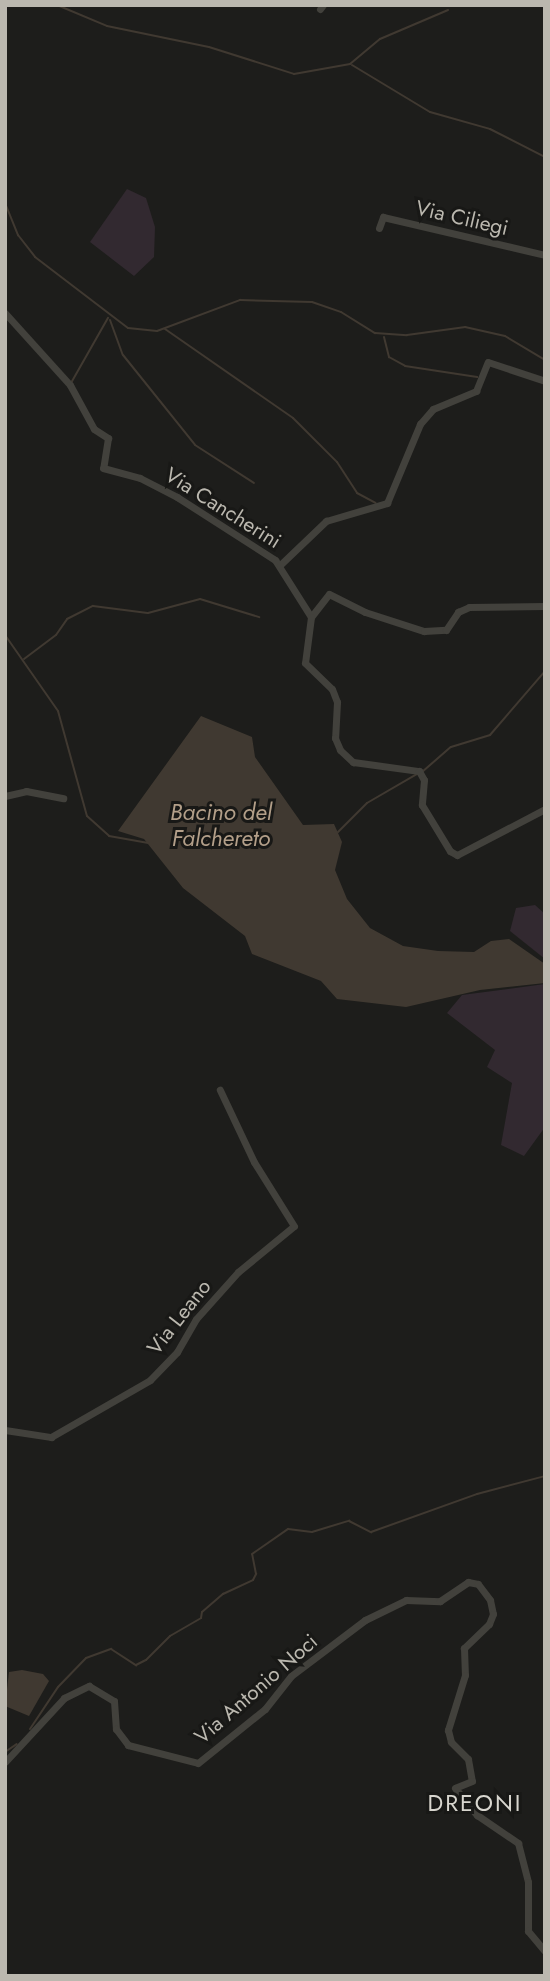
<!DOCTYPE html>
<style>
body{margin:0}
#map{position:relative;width:550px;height:1981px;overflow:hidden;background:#1d1d1b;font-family:Jost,sans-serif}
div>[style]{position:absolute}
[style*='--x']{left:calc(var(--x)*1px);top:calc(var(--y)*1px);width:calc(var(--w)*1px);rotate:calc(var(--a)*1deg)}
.green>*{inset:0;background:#322930}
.water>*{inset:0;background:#403931}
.stream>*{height:2px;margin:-1px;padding:0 1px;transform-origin:1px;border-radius:1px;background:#403931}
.minor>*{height:7px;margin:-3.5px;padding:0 3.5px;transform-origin:3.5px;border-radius:3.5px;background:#42413c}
span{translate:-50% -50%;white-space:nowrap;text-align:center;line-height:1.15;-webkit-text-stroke:6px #181816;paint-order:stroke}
.street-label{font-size:21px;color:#bbb8af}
.water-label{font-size:23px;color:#b39f89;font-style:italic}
.neighbourhood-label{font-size:23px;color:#d8d6cf;letter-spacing:2px}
.frame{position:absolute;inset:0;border:7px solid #bbb8af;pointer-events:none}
</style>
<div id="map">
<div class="green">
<i style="clip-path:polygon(127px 189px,146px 198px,155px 227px,154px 257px,134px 276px,90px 242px)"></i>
<i style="clip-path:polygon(535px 905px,545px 914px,545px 959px,510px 931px,516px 908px)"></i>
<i style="clip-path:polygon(545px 984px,545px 1127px,524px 1156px,501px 1145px,512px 1083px,487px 1067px,495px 1050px,447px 1013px,462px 995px)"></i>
</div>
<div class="water">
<i style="clip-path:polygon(201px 716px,252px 737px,255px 757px,303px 825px,334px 824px,342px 842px,335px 870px,347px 899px,370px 928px,403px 946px,438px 951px,474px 952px,491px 941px,509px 939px,545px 964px,545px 983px,480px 990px,406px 1007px,337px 999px,321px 981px,252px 954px,245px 936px,183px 888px,144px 839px,118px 831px)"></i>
<i style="clip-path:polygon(22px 1670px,43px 1674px,49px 1681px,29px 1716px,5px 1706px,9px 1672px)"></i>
</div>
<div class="stream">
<i style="--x:57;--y:5;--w:54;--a:22.8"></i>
<i style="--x:107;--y:26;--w:104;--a:11.6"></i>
<i style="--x:209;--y:47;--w:89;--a:17.6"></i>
<i style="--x:294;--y:74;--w:57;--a:-10.1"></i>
<i style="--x:350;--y:64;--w:39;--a:-40"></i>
<i style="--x:380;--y:39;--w:74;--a:-23.1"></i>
<i style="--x:352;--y:65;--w:91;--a:31.1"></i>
<i style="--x:430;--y:112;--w:62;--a:15.8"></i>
<i style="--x:490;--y:129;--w:62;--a:27"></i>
<i style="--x:5;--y:203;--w:35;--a:68"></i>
<i style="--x:18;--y:235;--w:28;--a:52"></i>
<i style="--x:35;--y:257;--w:117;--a:37.4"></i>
<i style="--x:128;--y:328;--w:29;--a:6"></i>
<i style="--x:157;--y:331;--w:89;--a:-20.5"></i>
<i style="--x:240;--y:300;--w:72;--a:1.6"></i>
<i style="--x:312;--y:302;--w:31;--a:19"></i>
<i style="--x:341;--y:312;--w:40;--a:32"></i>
<i style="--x:375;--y:333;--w:32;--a:4"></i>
<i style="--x:407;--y:335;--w:59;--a:-7.9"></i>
<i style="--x:465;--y:327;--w:41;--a:12.7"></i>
<i style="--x:505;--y:336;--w:47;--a:31"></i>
<i style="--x:110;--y:320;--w:37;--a:70"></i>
<i style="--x:123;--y:355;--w:115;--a:51.3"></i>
<i style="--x:195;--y:445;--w:70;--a:32.8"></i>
<i style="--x:165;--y:329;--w:156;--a:34.8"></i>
<i style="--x:293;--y:418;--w:62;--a:45"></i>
<i style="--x:337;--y:462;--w:37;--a:57"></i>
<i style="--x:357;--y:493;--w:21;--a:28"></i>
<i style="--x:384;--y:337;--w:21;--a:76"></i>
<i style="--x:389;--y:357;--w:18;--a:29"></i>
<i style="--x:405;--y:366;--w:73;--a:8.7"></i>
<i style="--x:71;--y:383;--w:75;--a:-60.4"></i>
<i style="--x:5;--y:635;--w:93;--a:55.1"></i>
<i style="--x:58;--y:711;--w:109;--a:74.6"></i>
<i style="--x:87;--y:816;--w:30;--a:42"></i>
<i style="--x:109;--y:836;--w:40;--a:10"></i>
<i style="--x:24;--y:659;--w:40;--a:-37"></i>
<i style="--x:56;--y:635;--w:19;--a:-55"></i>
<i style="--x:67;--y:619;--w:29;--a:-27"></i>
<i style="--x:93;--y:606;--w:55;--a:7.3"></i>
<i style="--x:148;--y:613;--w:54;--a:-15.1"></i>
<i style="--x:200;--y:599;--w:62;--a:17"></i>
<i style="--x:422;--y:772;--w:38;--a:-41"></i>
<i style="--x:451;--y:747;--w:41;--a:-17.1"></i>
<i style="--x:490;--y:735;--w:84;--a:-49.3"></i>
<i style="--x:338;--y:832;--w:41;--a:-45"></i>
<i style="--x:367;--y:803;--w:58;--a:-30.1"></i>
<i style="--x:30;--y:1729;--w:50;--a:-56.3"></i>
<i style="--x:58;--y:1687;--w:40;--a:-46"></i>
<i style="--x:86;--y:1658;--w:27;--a:-20"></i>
<i style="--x:111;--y:1649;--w:30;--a:33"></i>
<i style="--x:136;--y:1665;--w:11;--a:-27"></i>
<i style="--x:146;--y:1660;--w:34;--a:-45"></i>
<i style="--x:170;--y:1636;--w:36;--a:-30"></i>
<i style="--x:201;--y:1618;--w:6;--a:-81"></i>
<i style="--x:202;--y:1612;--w:28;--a:-41"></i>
<i style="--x:223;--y:1594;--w:33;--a:-25"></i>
<i style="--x:253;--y:1580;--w:7;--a:-63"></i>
<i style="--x:256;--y:1574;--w:20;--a:-101"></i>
<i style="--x:252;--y:1554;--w:44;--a:-34.8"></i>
<i style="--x:288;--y:1529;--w:24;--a:7"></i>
<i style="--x:312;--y:1532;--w:39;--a:-17"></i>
<i style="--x:349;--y:1521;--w:25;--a:27"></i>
<i style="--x:371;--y:1532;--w:113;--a:-19.7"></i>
<i style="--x:477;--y:1494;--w:70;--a:-14.8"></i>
<i style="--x:5;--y:1752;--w:14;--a:-34"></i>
</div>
<div class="minor">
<i style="--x:320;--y:9;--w:5;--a:-53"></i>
<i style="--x:379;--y:228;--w:12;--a:-70"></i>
<i style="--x:383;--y:217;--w:166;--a:13.2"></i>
<i style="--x:5;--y:313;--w:97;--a:47.9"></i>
<i style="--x:70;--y:385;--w:50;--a:61.4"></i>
<i style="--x:94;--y:429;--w:17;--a:33"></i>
<i style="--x:108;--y:438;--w:30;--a:99"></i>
<i style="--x:103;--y:468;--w:38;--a:15"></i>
<i style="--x:140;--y:478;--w:42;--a:27.2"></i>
<i style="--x:177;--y:497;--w:117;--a:32.7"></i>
<i style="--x:275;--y:560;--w:67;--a:57.7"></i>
<i style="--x:311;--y:617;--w:29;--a:-52"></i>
<i style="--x:329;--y:594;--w:40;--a:26.6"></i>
<i style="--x:365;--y:612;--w:62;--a:17.9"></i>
<i style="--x:424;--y:631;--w:22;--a:-3"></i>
<i style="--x:446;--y:630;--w:22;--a:-56"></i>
<i style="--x:458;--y:612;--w:12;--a:-24"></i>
<i style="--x:469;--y:607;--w:76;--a:-0.8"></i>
<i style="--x:280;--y:565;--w:64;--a:-43.7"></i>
<i style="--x:326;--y:521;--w:64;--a:-16.4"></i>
<i style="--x:387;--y:503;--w:86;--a:-67.3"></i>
<i style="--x:420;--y:424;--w:20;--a:-49"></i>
<i style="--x:433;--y:409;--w:47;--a:-22.7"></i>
<i style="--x:476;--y:391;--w:31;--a:-68"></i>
<i style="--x:488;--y:362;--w:60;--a:18.4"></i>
<i style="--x:311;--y:617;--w:46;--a:97.4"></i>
<i style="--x:305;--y:663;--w:37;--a:44"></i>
<i style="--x:332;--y:689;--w:14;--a:69"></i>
<i style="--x:337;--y:702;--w:36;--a:93"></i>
<i style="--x:335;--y:738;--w:13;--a:67"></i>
<i style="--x:340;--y:750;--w:18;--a:43"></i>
<i style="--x:353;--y:762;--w:67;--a:7.8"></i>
<i style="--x:419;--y:771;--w:10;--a:61"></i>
<i style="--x:424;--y:780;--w:25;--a:95"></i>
<i style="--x:422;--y:805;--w:54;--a:58.7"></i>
<i style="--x:450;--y:851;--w:8;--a:30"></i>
<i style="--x:457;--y:855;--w:99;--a:-27.6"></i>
<i style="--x:5;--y:796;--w:22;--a:-13"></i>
<i style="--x:26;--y:791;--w:38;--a:11"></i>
<i style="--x:5;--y:1430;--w:47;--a:8.7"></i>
<i style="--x:51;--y:1437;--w:114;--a:-29.9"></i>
<i style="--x:150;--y:1380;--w:39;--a:-46"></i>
<i style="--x:177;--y:1352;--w:38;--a:-60"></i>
<i style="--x:196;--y:1319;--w:63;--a:-48.2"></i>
<i style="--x:238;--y:1272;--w:72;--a:-39.4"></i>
<i style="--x:294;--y:1226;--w:75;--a:-122"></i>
<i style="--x:254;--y:1162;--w:80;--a:-115.3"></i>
<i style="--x:5;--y:1762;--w:87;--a:-47.3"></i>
<i style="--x:64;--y:1698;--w:28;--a:-26"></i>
<i style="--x:89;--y:1686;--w:29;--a:31"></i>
<i style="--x:114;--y:1701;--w:28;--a:86"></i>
<i style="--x:116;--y:1729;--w:20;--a:53"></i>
<i style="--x:128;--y:1745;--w:72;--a:14.4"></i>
<i style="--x:198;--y:1763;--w:86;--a:-38.9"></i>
<i style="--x:265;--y:1709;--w:42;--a:-51.8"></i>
<i style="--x:291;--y:1676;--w:93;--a:-37.1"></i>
<i style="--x:365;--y:1620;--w:46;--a:-26"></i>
<i style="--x:406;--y:1600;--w:34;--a:2"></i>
<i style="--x:440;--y:1601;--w:34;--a:-34"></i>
<i style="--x:468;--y:1582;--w:10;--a:11"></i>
<i style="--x:478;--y:1584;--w:20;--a:53"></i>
<i style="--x:490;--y:1600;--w:14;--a:78"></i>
<i style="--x:493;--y:1614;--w:11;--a:112"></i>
<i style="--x:489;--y:1624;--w:35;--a:136"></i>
<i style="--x:464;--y:1648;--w:27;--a:88"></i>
<i style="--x:465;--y:1675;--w:58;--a:107.2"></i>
<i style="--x:448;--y:1730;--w:12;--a:76"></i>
<i style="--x:451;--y:1742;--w:24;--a:45"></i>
<i style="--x:468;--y:1759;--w:22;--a:80"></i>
<i style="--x:472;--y:1781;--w:18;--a:158"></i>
<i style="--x:455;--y:1788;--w:35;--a:51"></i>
<i style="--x:477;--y:1815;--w:50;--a:34.3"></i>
<i style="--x:518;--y:1843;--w:40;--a:75.6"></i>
<i style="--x:528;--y:1882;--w:49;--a:90"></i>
<i style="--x:528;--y:1931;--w:26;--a:50"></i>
</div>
<div class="street-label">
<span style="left:462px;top:218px;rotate:13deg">Via Ciliegi</span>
<span style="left:223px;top:508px;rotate:32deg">Via Cancherini</span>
<span style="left:179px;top:1317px;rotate:-52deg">Via Leano</span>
<span style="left:256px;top:1689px;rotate:-41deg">Via Antonio Noci</span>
</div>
<div class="water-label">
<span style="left:221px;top:825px">Bacino del<br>Falchereto</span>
</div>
<div class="neighbourhood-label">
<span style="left:475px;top:1803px">DREONI</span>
</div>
<div class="frame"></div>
</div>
